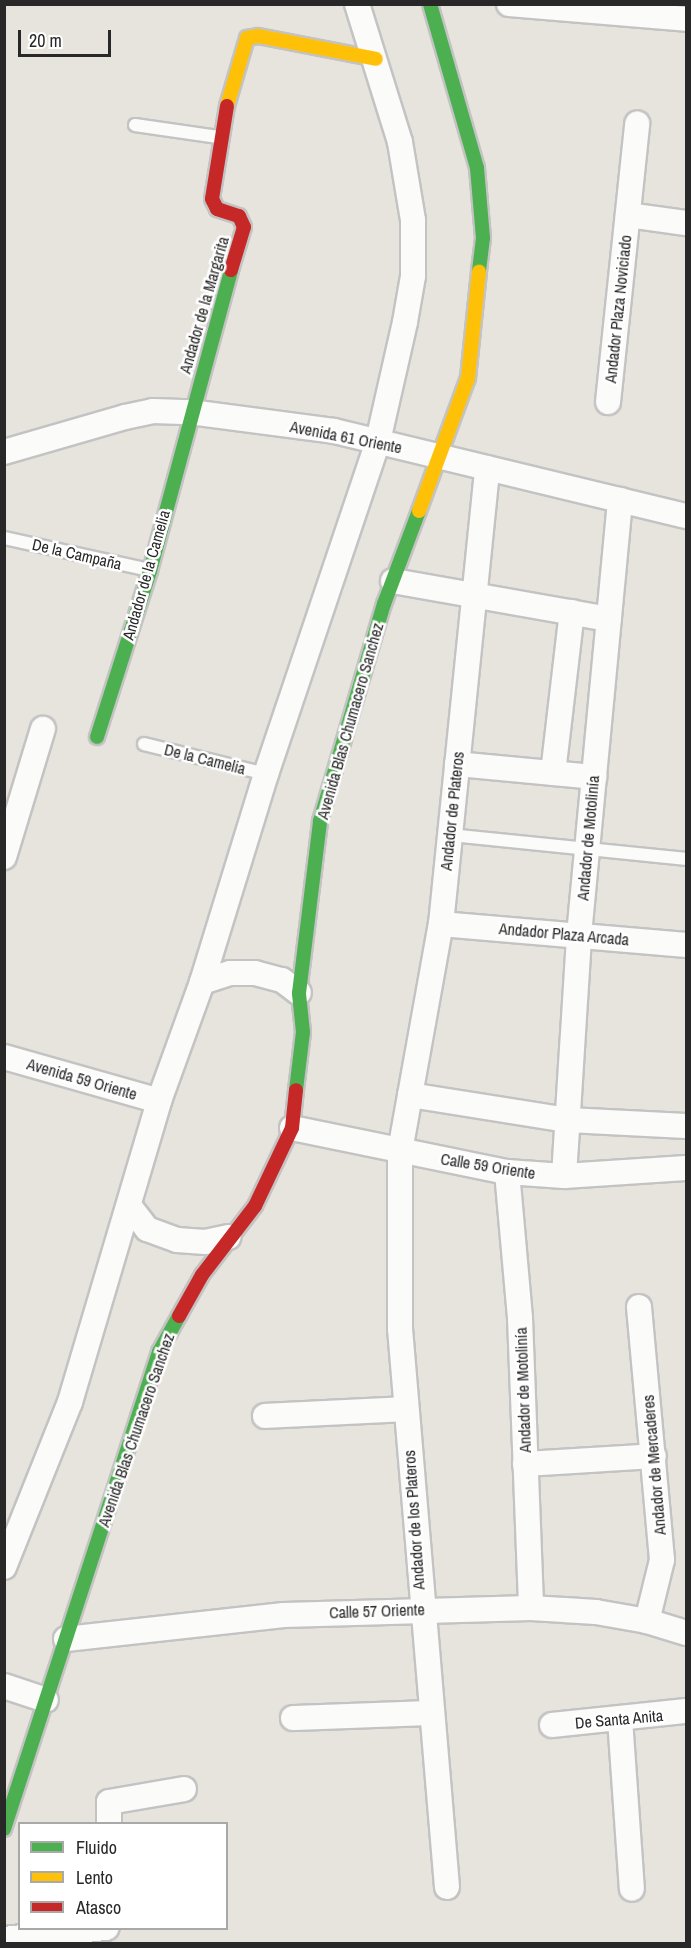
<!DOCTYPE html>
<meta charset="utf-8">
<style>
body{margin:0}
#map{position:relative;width:691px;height:1948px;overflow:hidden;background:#e7e4dd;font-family:"Archivo Narrow",sans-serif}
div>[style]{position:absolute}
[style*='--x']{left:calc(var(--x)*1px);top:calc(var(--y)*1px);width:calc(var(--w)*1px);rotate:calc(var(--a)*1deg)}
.roads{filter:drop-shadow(2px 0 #c4c3c3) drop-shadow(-2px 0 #c4c3c3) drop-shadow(0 2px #c4c3c3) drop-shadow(0 -2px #c4c3c3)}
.lane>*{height:12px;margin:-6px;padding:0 6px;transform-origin:6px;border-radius:6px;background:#fbfbfa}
.street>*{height:24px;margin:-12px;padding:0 12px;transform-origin:12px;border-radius:12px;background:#fbfbfa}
.fast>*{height:14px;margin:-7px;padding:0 7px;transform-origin:7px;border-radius:7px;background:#4caf50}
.slow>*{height:14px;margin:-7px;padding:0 7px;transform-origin:7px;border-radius:7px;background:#ffc107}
.jam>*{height:14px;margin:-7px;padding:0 7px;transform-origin:7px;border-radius:7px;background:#c62828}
span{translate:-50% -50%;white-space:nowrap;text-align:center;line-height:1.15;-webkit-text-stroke:5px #fff;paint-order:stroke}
.street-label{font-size:16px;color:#282828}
.frame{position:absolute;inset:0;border:6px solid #282828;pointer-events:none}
.legend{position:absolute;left:18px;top:1822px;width:210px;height:108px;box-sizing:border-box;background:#fff;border:2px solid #a9a9a9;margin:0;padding:8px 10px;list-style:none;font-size:18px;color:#282828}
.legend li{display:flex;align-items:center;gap:12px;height:30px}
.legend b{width:30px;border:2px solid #a9a9a9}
.scale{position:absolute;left:18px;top:30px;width:93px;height:27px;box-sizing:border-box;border:3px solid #282828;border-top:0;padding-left:8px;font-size:18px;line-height:21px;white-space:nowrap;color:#282828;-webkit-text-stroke:4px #fff;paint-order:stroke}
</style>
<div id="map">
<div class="roads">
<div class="lane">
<i style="--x:135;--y:125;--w:84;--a:8.2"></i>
<i style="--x:4;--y:538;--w:148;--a:12.4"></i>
<i style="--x:144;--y:744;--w:126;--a:13.8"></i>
<i style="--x:450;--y:835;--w:237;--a:5.8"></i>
</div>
<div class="street">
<i style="--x:509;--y:4;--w:178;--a:4.8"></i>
<i style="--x:628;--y:215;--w:59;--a:7.9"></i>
<i style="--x:608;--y:402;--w:280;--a:-84"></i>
<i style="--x:4;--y:452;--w:126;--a:-16.1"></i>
<i style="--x:125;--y:417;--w:29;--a:-12"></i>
<i style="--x:153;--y:411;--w:37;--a:2"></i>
<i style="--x:190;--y:412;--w:145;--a:7.5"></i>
<i style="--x:334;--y:431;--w:362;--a:13.6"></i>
<i style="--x:393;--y:581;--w:219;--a:10"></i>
<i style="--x:457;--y:764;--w:138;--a:5.4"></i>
<i style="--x:553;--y:773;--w:162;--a:-83.3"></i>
<i style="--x:4;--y:857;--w:134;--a:-73.1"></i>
<i style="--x:441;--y:924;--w:246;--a:4.9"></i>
<i style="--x:202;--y:982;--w:29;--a:-18"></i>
<i style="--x:230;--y:973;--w:25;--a:0"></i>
<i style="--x:255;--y:973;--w:28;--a:15"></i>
<i style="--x:282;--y:980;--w:21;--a:37"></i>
<i style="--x:4;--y:1057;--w:161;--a:15.8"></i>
<i style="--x:410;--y:1095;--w:160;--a:9"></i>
<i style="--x:568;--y:1120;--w:118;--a:2.9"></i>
<i style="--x:292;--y:1128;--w:219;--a:11.6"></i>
<i style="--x:507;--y:1172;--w:57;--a:4"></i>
<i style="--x:564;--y:1176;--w:122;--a:-3.8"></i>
<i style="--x:507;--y:1172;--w:147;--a:84.9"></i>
<i style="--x:520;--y:1318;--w:290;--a:87.8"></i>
<i style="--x:564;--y:1176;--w:241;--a:-86.4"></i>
<i style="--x:579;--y:935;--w:437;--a:-84.6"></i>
<i style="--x:130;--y:1207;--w:28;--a:52"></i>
<i style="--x:147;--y:1229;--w:32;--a:20"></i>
<i style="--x:177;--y:1240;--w:28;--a:4"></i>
<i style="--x:205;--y:1242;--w:24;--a:-12"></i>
<i style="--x:639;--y:1307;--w:254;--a:84.8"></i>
<i style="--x:662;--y:1560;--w:63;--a:103.8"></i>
<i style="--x:265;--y:1416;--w:141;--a:-2.8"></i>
<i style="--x:525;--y:1464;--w:129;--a:-3.5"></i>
<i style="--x:4;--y:1567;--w:178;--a:-68.2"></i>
<i style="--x:70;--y:1402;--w:314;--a:-73.5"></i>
<i style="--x:159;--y:1101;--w:127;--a:-70.1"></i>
<i style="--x:202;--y:982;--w:218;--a:-72.9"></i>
<i style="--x:266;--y:774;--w:351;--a:-71.4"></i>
<i style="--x:378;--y:441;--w:122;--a:-77.2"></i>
<i style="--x:405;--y:322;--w:47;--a:-80.1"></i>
<i style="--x:413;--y:276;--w:56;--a:-90"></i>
<i style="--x:413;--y:220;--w:79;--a:-99.5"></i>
<i style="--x:400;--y:142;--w:145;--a:-107.3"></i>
<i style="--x:66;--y:1639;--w:219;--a:-6.3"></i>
<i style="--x:284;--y:1615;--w:247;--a:-1.6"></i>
<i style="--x:531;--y:1608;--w:65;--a:3.5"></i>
<i style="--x:596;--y:1612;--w:52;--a:10"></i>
<i style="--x:647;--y:1621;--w:41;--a:17.1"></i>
<i style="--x:4;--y:1686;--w:44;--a:18.4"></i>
<i style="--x:293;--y:1718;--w:138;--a:-2.1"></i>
<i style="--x:620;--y:1719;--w:170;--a:86"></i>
<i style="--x:552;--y:1725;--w:135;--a:-6"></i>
<i style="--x:109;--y:1824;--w:22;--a:-90"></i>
<i style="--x:109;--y:1802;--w:76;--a:-9.8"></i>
<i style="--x:447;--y:1887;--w:560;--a:-94.81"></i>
<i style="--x:400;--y:1329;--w:178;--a:-90"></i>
<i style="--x:400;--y:1151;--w:231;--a:-79.8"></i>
<i style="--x:441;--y:924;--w:458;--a:-84.2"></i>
<i style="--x:4;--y:1939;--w:103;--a:-6.2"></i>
</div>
<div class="fast">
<i style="--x:430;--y:4;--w:171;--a:74"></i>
<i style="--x:477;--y:168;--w:70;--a:85.1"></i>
<i style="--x:483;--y:238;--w:34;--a:97"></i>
<i style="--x:97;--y:737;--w:174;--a:-72.3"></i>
<i style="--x:150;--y:571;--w:312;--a:-74.9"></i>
<i style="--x:296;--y:1090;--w:58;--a:-83.1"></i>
<i style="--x:303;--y:1032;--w:39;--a:-96"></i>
<i style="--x:299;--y:993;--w:173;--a:-83"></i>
<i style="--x:320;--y:821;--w:226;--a:-73.6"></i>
<i style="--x:384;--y:604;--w:99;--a:-69.4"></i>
<i style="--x:4;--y:1829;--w:502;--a:-72"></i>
<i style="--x:159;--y:1352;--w:41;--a:-60.9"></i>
</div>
<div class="slow">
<i style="--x:227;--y:106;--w:71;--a:-73.6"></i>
<i style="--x:247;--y:38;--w:11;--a:-10"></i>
<i style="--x:258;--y:36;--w:120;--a:11"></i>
<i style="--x:419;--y:511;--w:142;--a:-69.8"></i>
<i style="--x:468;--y:378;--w:107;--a:-84.1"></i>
</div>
<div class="jam">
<i style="--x:227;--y:106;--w:94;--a:99.2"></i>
<i style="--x:212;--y:199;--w:11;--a:63"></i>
<i style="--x:217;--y:209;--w:23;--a:18"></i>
<i style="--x:239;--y:216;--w:12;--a:66"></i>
<i style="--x:244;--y:227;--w:45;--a:106.8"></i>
<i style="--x:179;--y:1316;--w:47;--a:-60.7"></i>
<i style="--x:202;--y:1275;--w:87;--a:-52.5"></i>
<i style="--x:255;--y:1206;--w:86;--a:-64.6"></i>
<i style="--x:292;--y:1128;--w:38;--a:-84"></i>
</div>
</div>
<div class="street-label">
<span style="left:204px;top:305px;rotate:-74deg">Andador de la Margarita</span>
<span style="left:618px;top:309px;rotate:-84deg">Andador Plaza Noviciado</span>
<span style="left:346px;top:437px;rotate:11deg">Avenida 61 Oriente</span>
<span style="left:77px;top:554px;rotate:13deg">De la Campaña</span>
<span style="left:146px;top:575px;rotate:-74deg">Andador de la Camelia</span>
<span style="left:350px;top:721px;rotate:-74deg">Avenida Blas Chumacero Sanchez</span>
<span style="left:205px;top:759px;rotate:14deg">De la Camelia</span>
<span style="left:452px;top:811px;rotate:-84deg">Andador de Plateros</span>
<span style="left:588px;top:838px;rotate:-85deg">Andador de Motolinía</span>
<span style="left:564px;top:934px;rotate:5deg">Andador Plaza Arcada</span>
<span style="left:82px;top:1079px;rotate:16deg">Avenida 59 Oriente</span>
<span style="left:488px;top:1166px;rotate:9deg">Calle 59 Oriente</span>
<span style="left:523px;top:1390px;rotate:-92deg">Andador de Motolinía</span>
<span style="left:136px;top:1430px;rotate:-71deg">Avenida Blas Chumacero Sanchez</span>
<span style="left:654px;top:1465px;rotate:-95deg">Andador de Mercaderes</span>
<span style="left:414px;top:1520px;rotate:-94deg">Andador de los Plateros</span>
<span style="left:377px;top:1611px;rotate:-2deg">Calle 57 Oriente</span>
<span style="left:619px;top:1719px;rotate:-5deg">De Santa Anita</span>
</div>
<div class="frame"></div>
<ul class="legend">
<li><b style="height:8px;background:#4caf50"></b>Fluido</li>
<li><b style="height:8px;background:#ffc107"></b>Lento</li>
<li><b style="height:8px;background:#c62828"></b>Atasco</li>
</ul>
<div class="scale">20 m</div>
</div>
